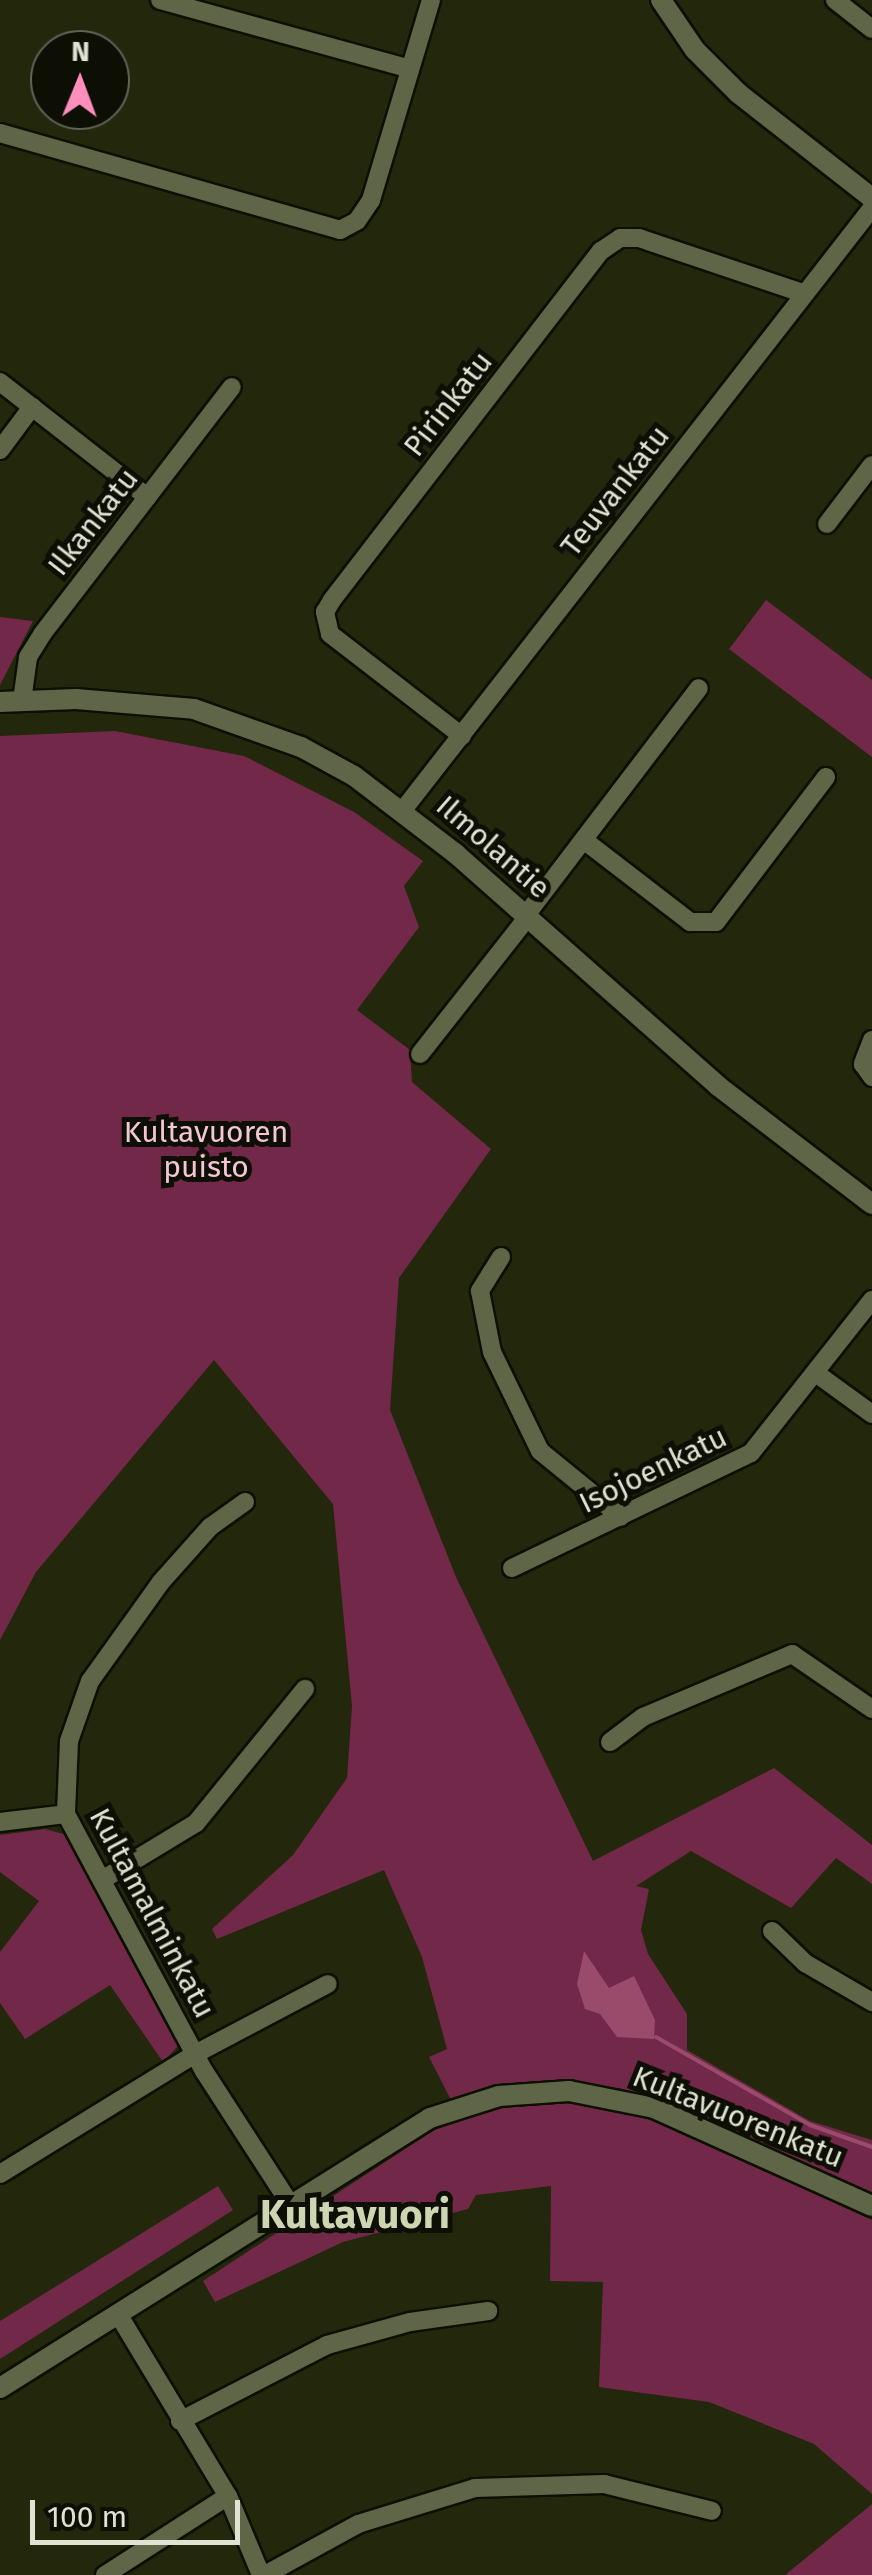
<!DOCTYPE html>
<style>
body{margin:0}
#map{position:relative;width:872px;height:2575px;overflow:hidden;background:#23270c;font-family:"Fira Sans",sans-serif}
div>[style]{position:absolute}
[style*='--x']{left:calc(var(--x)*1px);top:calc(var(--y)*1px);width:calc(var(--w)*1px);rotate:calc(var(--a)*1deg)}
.green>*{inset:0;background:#712849}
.water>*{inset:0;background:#9a4b6c}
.stream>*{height:4px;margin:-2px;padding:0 2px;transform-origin:2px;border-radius:2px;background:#9a4b6c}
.roads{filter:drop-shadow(2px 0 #0c1000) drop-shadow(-2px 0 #0c1000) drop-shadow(0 2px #0c1000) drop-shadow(0 -2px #0c1000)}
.minor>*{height:18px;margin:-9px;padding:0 9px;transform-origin:9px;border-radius:9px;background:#5f6547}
.tertiary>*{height:20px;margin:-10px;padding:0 10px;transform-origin:10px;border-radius:10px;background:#5f6547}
span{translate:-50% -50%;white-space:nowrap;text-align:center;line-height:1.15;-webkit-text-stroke:10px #0d0f05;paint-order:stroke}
.street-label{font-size:30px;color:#dfe3d2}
.park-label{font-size:30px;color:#f3c5d5}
.district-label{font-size:40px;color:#cdd5b3;font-weight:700}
.north{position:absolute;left:30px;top:30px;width:100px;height:100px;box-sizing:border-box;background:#0d0f05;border:2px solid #616457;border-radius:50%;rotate:1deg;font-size:28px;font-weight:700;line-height:40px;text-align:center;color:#dfe3d2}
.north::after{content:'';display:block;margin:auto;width:35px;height:45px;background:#fe8ebc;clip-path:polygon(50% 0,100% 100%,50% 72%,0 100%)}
.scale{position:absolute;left:30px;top:2500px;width:210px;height:45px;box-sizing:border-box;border:5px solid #dfe3d2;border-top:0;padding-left:12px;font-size:30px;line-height:35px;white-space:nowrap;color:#dfe3d2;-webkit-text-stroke:8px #0d0f05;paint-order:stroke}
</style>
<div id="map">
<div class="green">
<i style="clip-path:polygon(766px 600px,872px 680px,872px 757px,729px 649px)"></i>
<i style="clip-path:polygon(0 617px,33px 621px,0 685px)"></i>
<i style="clip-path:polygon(115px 731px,244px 756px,354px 812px,423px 861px,404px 886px,419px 927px,357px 1010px,410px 1050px,412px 1082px,491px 1149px,399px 1278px,390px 1410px,456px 1577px,593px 1861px,774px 1768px,872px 1845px,872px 1884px,836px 1858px,791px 1908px,691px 1851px,636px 1886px,649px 1889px,641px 1930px,648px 1954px,687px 2014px,687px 2050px,810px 2121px,872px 2140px,872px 2197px,672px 2104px,619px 2088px,530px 2082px,451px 2100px,429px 2057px,447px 2049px,422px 1957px,384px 1870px,217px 1939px,212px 1929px,293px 1855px,347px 1778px,352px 1706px,333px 1504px,214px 1360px,36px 1572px,0 1640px,0 736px)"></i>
<i style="clip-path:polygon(45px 1829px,67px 1835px,180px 2044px,163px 2062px,110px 1985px,25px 2039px,0 2003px,0 1952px,39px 1901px,0 1872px,0 1835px)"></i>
<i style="clip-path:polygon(555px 2102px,616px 2108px,675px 2127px,872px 2220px,872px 2494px,814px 2444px,709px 2402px,599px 2387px,603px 2282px,550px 2281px,551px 2186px,476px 2195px,468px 2209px,343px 2242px,215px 2302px,203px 2281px,434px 2130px,497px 2109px)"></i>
<i style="clip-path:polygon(218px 2186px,233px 2210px,0 2359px,0 2321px)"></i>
<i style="clip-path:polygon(872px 2504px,872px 2575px,785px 2575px)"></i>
</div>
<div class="water">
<i style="clip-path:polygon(584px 1951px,609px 1988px,634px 1976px,655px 2020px,654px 2039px,617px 2037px,600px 2014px,585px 2009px,577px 1984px)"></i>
</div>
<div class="stream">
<i style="--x:656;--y:2037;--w:177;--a:29.7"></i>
<i style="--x:810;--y:2125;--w:66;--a:19.5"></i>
</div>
<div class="roads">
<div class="minor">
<i style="--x:160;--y:0;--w:259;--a:15.4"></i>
<i style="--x:835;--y:0;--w:47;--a:38.1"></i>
<i style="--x:0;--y:133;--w:354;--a:15.9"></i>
<i style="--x:340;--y:230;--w:19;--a:-28"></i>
<i style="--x:357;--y:221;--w:25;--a:-56"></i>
<i style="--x:371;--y:200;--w:209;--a:-73.3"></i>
<i style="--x:0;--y:382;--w:187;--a:38"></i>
<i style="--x:0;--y:450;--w:54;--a:-53.3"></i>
<i style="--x:827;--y:524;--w:74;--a:-52.7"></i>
<i style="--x:22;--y:701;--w:44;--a:-82.2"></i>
<i style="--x:28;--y:657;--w:28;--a:-58"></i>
<i style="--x:43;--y:633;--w:310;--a:-52.5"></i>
<i style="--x:462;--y:736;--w:167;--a:-142.3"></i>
<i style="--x:330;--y:634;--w:23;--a:-103"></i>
<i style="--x:325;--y:612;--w:14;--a:-60"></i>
<i style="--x:332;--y:600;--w:441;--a:-52.4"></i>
<i style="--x:601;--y:251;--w:23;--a:-34"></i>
<i style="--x:620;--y:238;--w:19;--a:0"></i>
<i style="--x:639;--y:238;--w:172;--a:18.6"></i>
<i style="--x:403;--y:810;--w:763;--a:-52.08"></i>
<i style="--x:585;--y:841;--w:133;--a:37.6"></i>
<i style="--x:690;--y:922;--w:26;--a:0"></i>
<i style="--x:716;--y:922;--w:182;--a:-52.8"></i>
<i style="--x:526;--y:915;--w:285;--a:-52.7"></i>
<i style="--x:872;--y:1040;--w:26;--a:111"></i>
<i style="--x:863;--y:1064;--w:16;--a:55"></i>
<i style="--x:420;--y:1054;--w:174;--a:-51.8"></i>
<i style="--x:501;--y:1257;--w:40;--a:122"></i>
<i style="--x:480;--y:1291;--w:62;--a:78.9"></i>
<i style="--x:492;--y:1352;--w:110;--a:64.1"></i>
<i style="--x:540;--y:1451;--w:104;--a:39.2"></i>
<i style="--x:817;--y:1374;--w:68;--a:36"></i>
<i style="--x:245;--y:1502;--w:43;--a:144.5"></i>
<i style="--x:210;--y:1527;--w:74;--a:131.7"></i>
<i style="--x:161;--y:1582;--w:122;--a:125.6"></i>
<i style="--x:90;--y:1681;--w:64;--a:109.3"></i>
<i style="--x:69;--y:1741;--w:73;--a:92.4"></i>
<i style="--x:66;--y:1814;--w:292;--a:61.8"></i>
<i style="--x:204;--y:2071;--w:158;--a:57.1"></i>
<i style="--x:512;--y:1568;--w:265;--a:-25.7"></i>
<i style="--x:751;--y:1453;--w:195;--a:-51.7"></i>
<i style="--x:610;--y:1742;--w:41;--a:-37.1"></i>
<i style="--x:643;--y:1717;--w:162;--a:-22.9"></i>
<i style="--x:792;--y:1654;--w:97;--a:34.5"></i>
<i style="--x:0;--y:1822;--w:66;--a:-6.9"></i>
<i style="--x:102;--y:1880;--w:110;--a:-31.2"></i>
<i style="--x:196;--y:1823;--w:173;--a:-50.9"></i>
<i style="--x:772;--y:1931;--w:46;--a:44.1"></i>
<i style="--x:805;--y:1963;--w:78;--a:30.2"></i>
<i style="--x:0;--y:2174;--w:229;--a:-31.6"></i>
<i style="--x:195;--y:2054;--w:150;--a:-27.8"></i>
<i style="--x:118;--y:2314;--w:213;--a:58.9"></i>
<i style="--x:228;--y:2496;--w:86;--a:67.3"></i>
<i style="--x:180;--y:2421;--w:165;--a:-27.3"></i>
<i style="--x:327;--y:2345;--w:86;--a:-15.5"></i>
<i style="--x:410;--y:2322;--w:79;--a:-8"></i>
<i style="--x:105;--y:2575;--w:146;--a:-32.7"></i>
<i style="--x:265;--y:2575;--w:106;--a:-28.7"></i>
<i style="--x:358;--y:2524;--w:122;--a:-17.1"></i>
<i style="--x:475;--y:2488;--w:129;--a:-1.8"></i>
<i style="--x:604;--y:2484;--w:111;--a:14"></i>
</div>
<div class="tertiary">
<i style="--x:661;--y:0;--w:60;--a:55.8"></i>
<i style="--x:695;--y:50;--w:61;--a:45"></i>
<i style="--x:738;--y:93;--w:170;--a:38.1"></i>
<i style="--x:0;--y:702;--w:76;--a:-2.3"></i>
<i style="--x:76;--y:699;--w:118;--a:4.8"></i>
<i style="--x:194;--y:709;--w:114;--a:19.6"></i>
<i style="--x:301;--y:747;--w:60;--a:28.7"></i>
<i style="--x:354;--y:776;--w:128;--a:37.4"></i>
<i style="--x:456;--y:854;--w:350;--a:41.5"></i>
<i style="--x:718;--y:1086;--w:194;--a:37.5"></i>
<i style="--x:0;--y:2388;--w:508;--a:-32.12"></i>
<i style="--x:430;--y:2118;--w:72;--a:-17.7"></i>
<i style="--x:499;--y:2096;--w:70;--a:-4.1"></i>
<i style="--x:569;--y:2091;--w:87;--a:11.3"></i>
<i style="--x:654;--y:2108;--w:239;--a:24.2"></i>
</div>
</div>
<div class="street-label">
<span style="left:448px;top:404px;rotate:-52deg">Pirinkatu</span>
<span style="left:615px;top:491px;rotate:-52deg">Teuvankatu</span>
<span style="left:93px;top:522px;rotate:-52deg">Ilkankatu</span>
<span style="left:493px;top:847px;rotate:41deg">Ilmolantie</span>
<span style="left:653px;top:1470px;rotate:-26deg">Isojoenkatu</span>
<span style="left:152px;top:1913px;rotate:62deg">Kultamalminkatu</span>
<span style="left:738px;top:2117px;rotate:22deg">Kultavuorenkatu</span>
</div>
<div class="park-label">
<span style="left:206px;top:1149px">Kultavuoren<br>puisto</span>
</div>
<div class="district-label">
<span style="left:355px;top:2215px">Kultavuori</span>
</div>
<div class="north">N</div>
<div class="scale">100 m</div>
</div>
